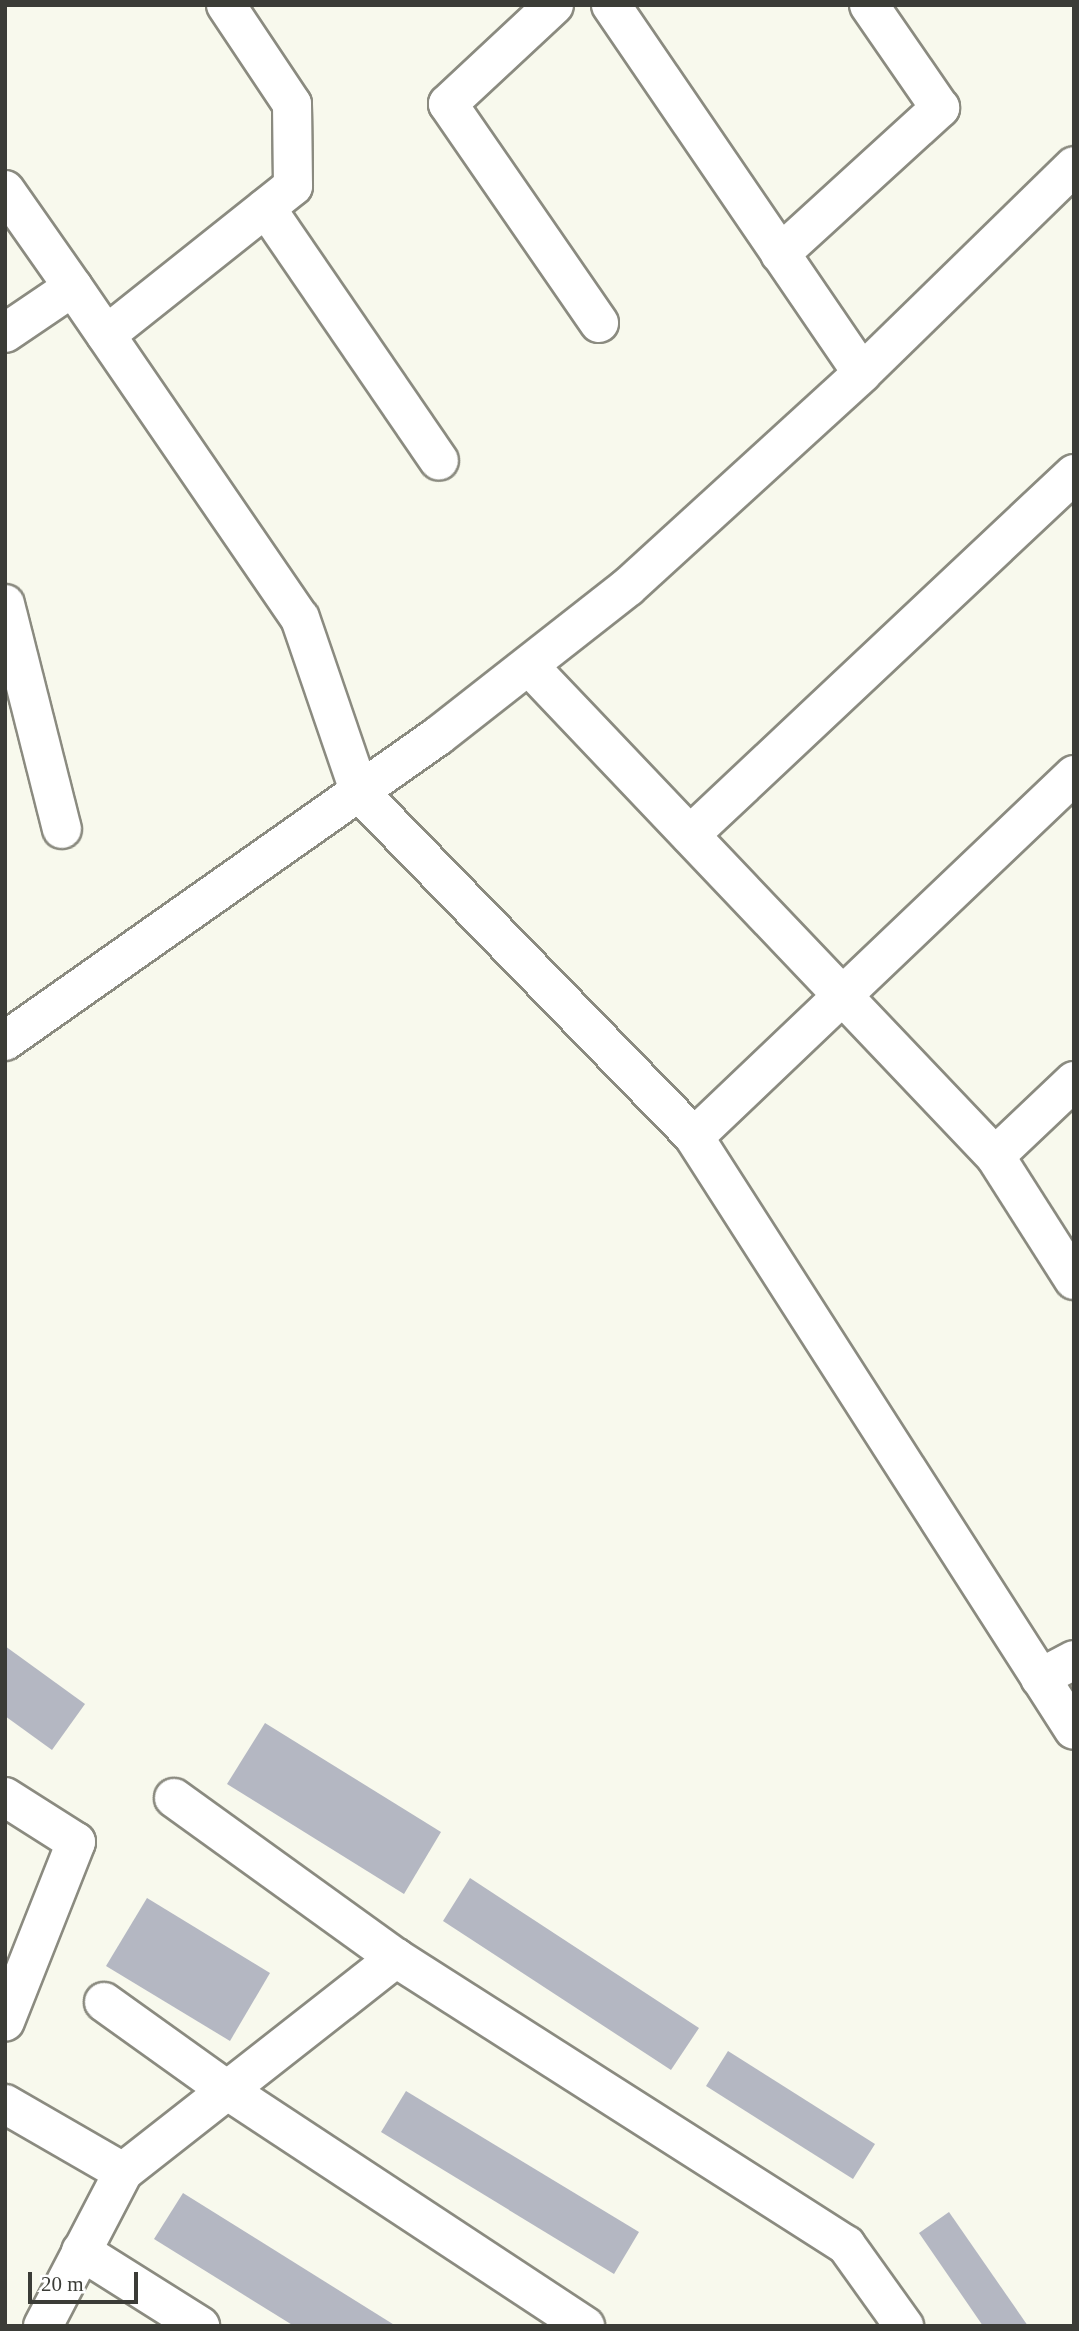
<!DOCTYPE html>
<style>
body{margin:0}
#map{position:relative;width:1079px;height:2331px;overflow:hidden;background:#f8f9ed;font-family:Georgia,serif}
div>[style]{position:absolute}
[style*='--x']{left:calc(var(--x)*1px);top:calc(var(--y)*1px);width:calc(var(--w)*1px);rotate:calc(var(--a)*1deg)}
.building>*{inset:0;background:#b4b7c2}
.roads{filter:drop-shadow(2px 0 #8b8b80) drop-shadow(-2px 0 #8b8b80) drop-shadow(0 2px #8b8b80) drop-shadow(0 -2px #8b8b80)}
.minor>*{height:38px;margin:-19px;padding:0 19px;transform-origin:19px;border-radius:19px;background:#fff}
span{translate:-50% -50%;white-space:nowrap;text-align:center;line-height:1.15;-webkit-text-stroke:7px #fff;paint-order:stroke}
.frame{position:absolute;inset:0;border:7px solid #3b3c37;pointer-events:none}
.scale{position:absolute;left:28px;top:2272px;width:110px;height:32px;box-sizing:border-box;border:4px solid #3b3c37;border-top:0;padding-left:9px;font-size:21px;line-height:24px;white-space:nowrap;color:#3b3c37;-webkit-text-stroke:5px #fff;paint-order:stroke}
</style>
<div id="map">
<div class="building">
<i style="clip-path:polygon(5px 1646px,85px 1704px,52px 1750px,5px 1716px)"></i>
<i style="clip-path:polygon(265px 1723px,441px 1832px,404px 1894px,227px 1784px)"></i>
<i style="clip-path:polygon(470px 1878px,699px 2028px,671px 2070px,443px 1921px)"></i>
<i style="clip-path:polygon(147px 1898px,270px 1973px,230px 2041px,106px 1966px)"></i>
<i style="clip-path:polygon(728px 2051px,875px 2144px,853px 2179px,706px 2086px)"></i>
<i style="clip-path:polygon(406px 2091px,639px 2232px,614px 2274px,381px 2132px)"></i>
<i style="clip-path:polygon(183px 2193px,396px 2326px,294px 2326px,154px 2239px)"></i>
<i style="clip-path:polygon(949px 2212px,1028px 2326px,983px 2326px,919px 2233px)"></i>
</div>
<div class="roads">
<div class="minor">
<i style="--x:554;--y:5;--w:145;--a:137"></i>
<i style="--x:448;--y:104;--w:266;--a:55.4"></i>
<i style="--x:611;--y:5;--w:445;--a:55.7"></i>
<i style="--x:5;--y:190;--w:118;--a:55"></i>
<i style="--x:266;--y:208;--w:306;--a:55.6"></i>
<i style="--x:780;--y:254;--w:217;--a:-42.4"></i>
<i style="--x:940;--y:108;--w:125;--a:-124.6"></i>
<i style="--x:5;--y:333;--w:82;--a:-34.1"></i>
<i style="--x:73;--y:287;--w:401;--a:55.6"></i>
<i style="--x:300;--y:618;--w:185;--a:71.1"></i>
<i style="--x:360;--y:793;--w:479;--a:45.8"></i>
<i style="--x:694;--y:1137;--w:704;--a:57.35"></i>
<i style="--x:106;--y:335;--w:239;--a:-38.5"></i>
<i style="--x:293;--y:186;--w:82;--a:-90.7"></i>
<i style="--x:292;--y:104;--w:119;--a:-123.7"></i>
<i style="--x:5;--y:604;--w:232;--a:75.8"></i>
<i style="--x:529;--y:666;--w:676;--a:46.44"></i>
<i style="--x:995;--y:1156;--w:147;--a:57.5"></i>
<i style="--x:690;--y:835;--w:527;--a:-43.23"></i>
<i style="--x:5;--y:1041;--w:530;--a:-35.16"></i>
<i style="--x:438;--y:736;--w:241;--a:-38.1"></i>
<i style="--x:628;--y:587;--w:317;--a:-42.4"></i>
<i style="--x:862;--y:373;--w:296;--a:-44.3"></i>
<i style="--x:694;--y:1137;--w:525;--a:-43.61"></i>
<i style="--x:995;--y:1156;--w:109;--a:-43.5"></i>
<i style="--x:1040;--y:1678;--w:38;--a:-28"></i>
<i style="--x:5;--y:1797;--w:84;--a:32.4"></i>
<i style="--x:76;--y:1842;--w:193;--a:111.6"></i>
<i style="--x:174;--y:1798;--w:274;--a:35.8"></i>
<i style="--x:104;--y:2002;--w:151;--a:35.6"></i>
<i style="--x:227;--y:2090;--w:429;--a:33.4"></i>
<i style="--x:5;--y:2104;--w:136;--a:30"></i>
<i style="--x:81;--y:2251;--w:141;--a:32.2"></i>
<i style="--x:43;--y:2326;--w:174;--a:-62.5"></i>
<i style="--x:123;--y:2172;--w:347;--a:-38.1"></i>
<i style="--x:396;--y:1958;--w:534;--a:32.53"></i>
<i style="--x:846;--y:2245;--w:100;--a:54.4"></i>
</div>
</div>
<div class="frame"></div>
<div class="scale">20 m</div>
</div>
